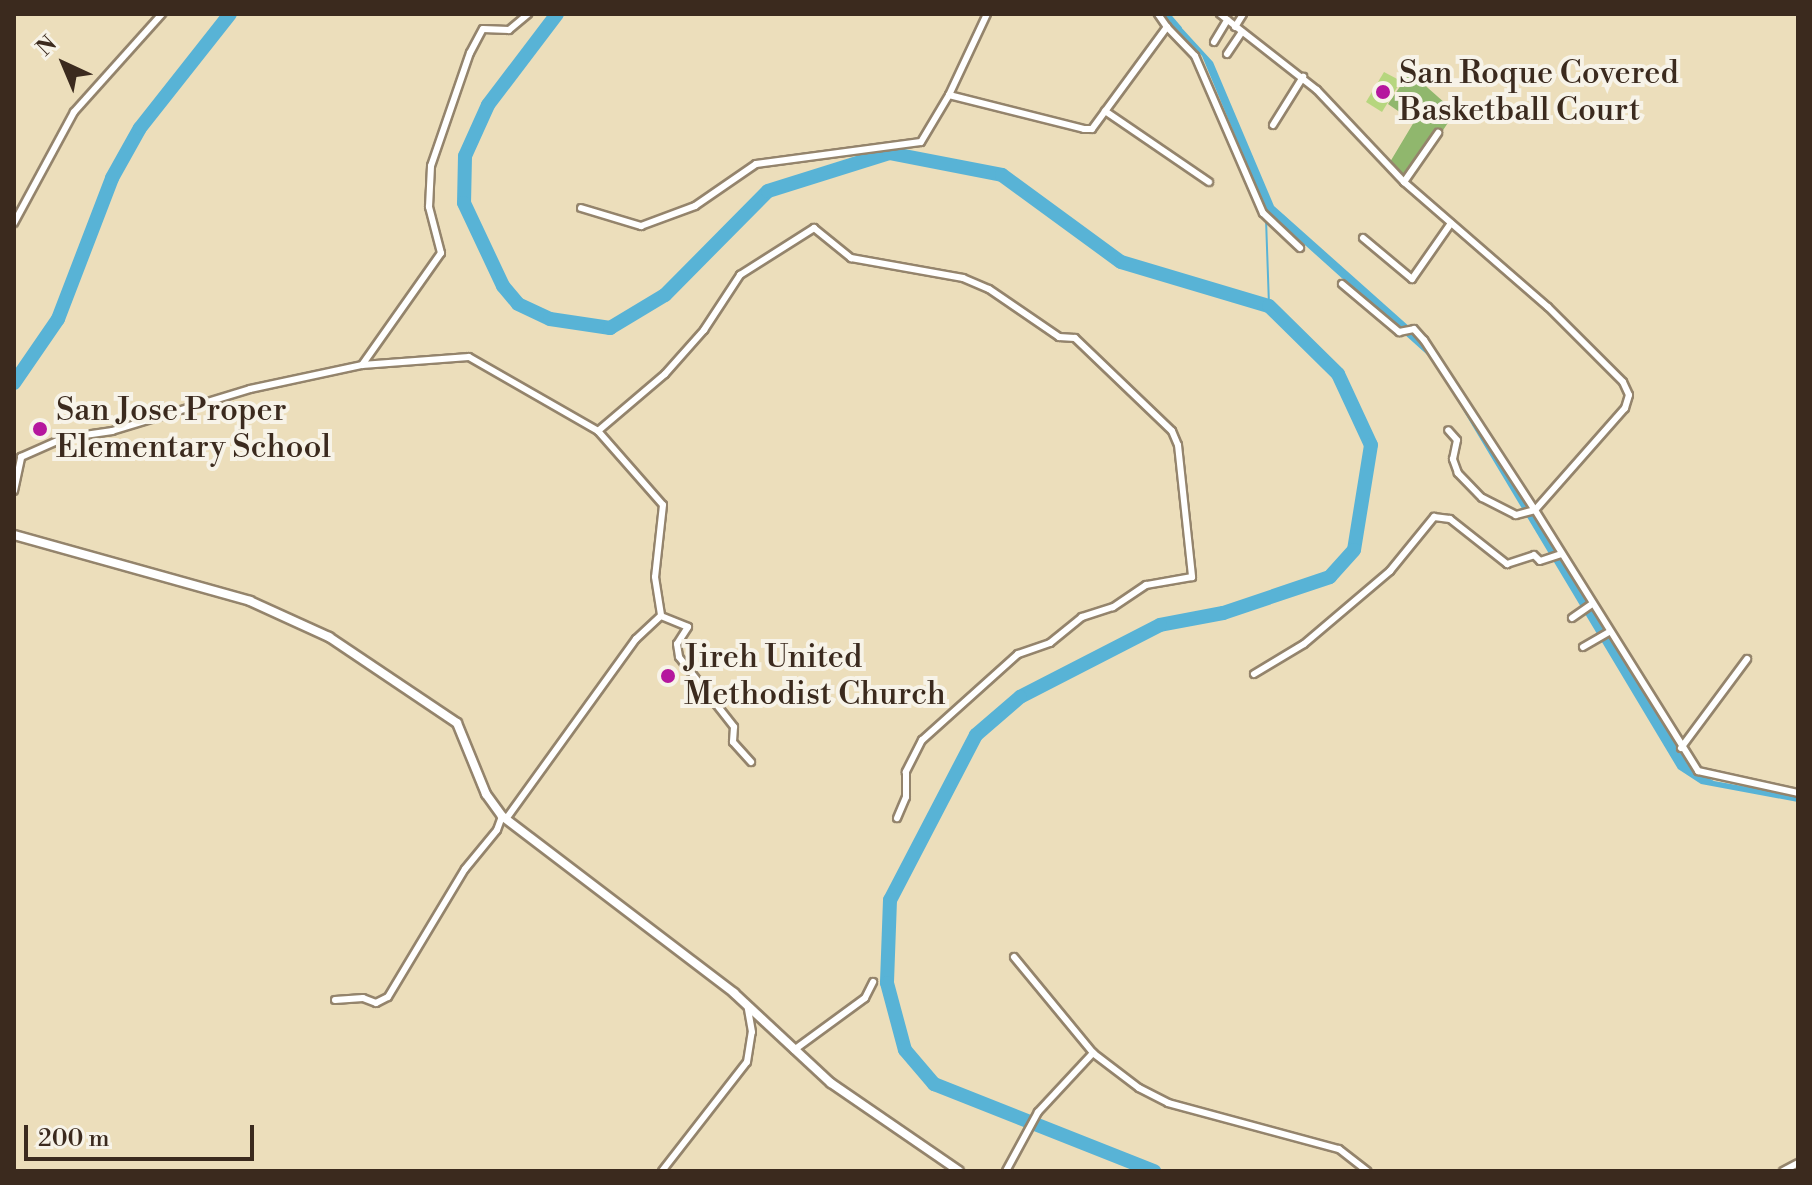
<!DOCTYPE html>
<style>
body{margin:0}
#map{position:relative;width:1812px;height:1185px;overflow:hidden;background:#ecdebb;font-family:"Libre Bodoni",serif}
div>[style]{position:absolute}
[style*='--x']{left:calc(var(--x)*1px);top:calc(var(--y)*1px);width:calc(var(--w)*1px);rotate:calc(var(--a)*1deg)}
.green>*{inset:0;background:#b6d67e}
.forest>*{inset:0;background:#90b76d}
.water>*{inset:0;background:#58b3d6}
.stream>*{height:2px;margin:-1px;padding:0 1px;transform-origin:1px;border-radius:1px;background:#58b3d6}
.river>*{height:14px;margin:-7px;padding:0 7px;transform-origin:7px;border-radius:7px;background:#58b3d6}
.roads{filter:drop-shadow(2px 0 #94846c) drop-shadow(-2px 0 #94846c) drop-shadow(0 2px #94846c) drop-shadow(0 -2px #94846c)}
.minor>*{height:6px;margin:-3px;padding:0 3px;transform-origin:3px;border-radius:3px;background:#fff}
.tertiary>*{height:8px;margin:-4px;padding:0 4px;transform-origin:4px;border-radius:4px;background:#fff}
.dots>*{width:22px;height:22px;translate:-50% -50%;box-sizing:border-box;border:4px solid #f7f3e8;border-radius:50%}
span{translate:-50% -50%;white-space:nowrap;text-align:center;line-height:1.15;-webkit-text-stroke:8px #f7f3e8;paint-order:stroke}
.poi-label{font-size:32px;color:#3b2a1e}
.left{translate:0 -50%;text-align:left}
.frame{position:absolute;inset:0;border:16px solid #3b2a1e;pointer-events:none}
.north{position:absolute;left:24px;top:24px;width:80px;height:80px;-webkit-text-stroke:6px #f7f3e8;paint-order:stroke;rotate:316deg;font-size:22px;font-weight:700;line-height:32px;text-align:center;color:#3b2a1e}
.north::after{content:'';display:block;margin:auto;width:28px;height:36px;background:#3b2a1e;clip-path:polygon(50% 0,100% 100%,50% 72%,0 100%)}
.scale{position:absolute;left:24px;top:1125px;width:230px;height:36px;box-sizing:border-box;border:4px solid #3b2a1e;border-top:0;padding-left:10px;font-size:24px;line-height:28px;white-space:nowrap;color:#3b2a1e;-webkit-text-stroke:6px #f7f3e8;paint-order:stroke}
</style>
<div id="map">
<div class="green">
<i style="clip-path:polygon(1384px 72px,1401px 81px,1382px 112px,1366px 102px)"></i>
</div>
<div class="forest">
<i style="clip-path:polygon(1410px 72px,1455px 112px,1409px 182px,1390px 162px,1414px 122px,1388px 104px)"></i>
</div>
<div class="water">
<i style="clip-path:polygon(1161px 14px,1169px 14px,1213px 62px,1274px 206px,1439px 353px,1690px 768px,1714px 781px,1798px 796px,1798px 802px,1701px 784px,1678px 769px,1433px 360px,1266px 210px,1202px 56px)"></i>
</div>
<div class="stream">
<i style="--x:1169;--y:14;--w:18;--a:49"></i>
<i style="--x:1192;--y:43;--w:13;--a:63"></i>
<i style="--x:1213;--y:90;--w:82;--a:66.3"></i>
<i style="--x:1282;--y:215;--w:33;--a:44"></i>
<i style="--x:1266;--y:219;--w:87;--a:88"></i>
</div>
<div class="river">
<i style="--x:557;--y:14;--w:114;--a:127.2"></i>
<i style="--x:488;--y:105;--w:56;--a:114.3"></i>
<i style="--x:465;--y:156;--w:47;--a:91.2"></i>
<i style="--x:464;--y:203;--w:92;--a:64.8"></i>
<i style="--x:503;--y:286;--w:23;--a:50"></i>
<i style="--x:518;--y:304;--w:35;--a:25"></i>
<i style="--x:550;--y:319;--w:61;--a:8.5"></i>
<i style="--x:610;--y:328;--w:64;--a:-31"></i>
<i style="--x:665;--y:295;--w:146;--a:-45.3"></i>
<i style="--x:768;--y:191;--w:127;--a:-17.4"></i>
<i style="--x:889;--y:153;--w:115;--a:11"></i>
<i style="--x:1002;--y:175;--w:147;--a:36.2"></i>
<i style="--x:1121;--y:262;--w:154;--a:16.6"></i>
<i style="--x:1269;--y:306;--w:97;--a:44.6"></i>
<i style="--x:1338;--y:374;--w:78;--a:65.1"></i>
<i style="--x:1371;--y:445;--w:106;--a:99.2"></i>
<i style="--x:1354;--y:550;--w:36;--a:132"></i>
<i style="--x:1330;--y:577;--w:113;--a:161.4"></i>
<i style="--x:1223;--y:613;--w:64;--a:169.2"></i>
<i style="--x:1160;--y:625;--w:157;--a:152.8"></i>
<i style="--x:1020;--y:697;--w:58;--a:139.2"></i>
<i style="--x:976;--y:735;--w:186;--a:117.5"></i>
<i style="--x:890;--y:900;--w:83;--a:92.1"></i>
<i style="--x:887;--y:983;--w:69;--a:75"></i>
<i style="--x:905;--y:1050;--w:45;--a:49.5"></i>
<i style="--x:934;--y:1084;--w:237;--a:21.6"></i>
<i style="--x:14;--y:383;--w:78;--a:-55.5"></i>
<i style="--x:58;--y:319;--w:151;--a:-69"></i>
<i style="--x:112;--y:178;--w:57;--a:-60.8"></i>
<i style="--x:140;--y:128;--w:145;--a:-51.7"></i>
</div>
<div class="roads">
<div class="minor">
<i style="--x:987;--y:14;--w:89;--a:115.1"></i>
<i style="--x:949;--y:95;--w:139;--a:14.1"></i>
<i style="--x:1084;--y:129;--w:8;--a:0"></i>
<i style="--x:1092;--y:129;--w:127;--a:-53.7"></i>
<i style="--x:1167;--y:27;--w:16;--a:-125"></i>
<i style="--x:1220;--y:14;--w:123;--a:38.1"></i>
<i style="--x:1317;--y:90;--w:127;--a:46.6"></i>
<i style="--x:1404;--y:182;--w:191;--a:41"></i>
<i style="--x:1548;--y:307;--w:106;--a:45"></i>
<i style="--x:1623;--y:382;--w:14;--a:65"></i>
<i style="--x:1629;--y:395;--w:14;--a:107"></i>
<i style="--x:1625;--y:408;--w:136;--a:131.4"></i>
<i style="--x:1535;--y:510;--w:308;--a:58"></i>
<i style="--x:1698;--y:771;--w:102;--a:12.4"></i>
<i style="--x:1167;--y:27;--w:40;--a:46"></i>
<i style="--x:1195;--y:56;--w:171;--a:66.6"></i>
<i style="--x:1263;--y:213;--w:51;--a:43.4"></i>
<i style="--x:1235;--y:27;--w:15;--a:-58"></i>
<i style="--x:1214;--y:42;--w:26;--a:-59"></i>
<i style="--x:1227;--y:54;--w:27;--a:-56"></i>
<i style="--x:1105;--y:111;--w:126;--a:34.3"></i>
<i style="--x:1273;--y:125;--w:57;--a:-58"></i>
<i style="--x:1404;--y:182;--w:60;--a:-55.2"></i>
<i style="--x:581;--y:208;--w:63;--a:16.7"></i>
<i style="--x:641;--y:226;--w:58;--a:-20.3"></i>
<i style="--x:695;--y:206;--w:74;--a:-34.5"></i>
<i style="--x:756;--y:164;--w:166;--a:-7.6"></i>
<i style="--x:921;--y:142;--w:55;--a:-59.2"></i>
<i style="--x:14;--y:223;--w:126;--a:-61.6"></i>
<i style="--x:74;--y:112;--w:132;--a:-48.1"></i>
<i style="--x:1363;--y:238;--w:64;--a:39.9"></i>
<i style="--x:1412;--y:279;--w:68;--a:-55.1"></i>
<i style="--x:1342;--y:284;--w:75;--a:40.1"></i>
<i style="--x:1399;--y:332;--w:15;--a:-11"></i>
<i style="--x:1414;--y:329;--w:15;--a:48"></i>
<i style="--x:1424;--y:340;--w:203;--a:56.9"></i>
<i style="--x:1535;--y:510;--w:20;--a:165"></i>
<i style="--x:1516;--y:515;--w:38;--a:-153"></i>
<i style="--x:1482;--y:498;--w:35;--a:-134"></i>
<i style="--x:1458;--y:473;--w:15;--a:-110"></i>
<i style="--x:1453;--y:459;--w:19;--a:-78"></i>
<i style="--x:1457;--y:440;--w:13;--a:-132"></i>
<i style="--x:362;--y:365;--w:137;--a:-54.8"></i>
<i style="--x:441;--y:253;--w:48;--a:-104.6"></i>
<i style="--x:429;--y:207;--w:41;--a:-87.2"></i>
<i style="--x:431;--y:166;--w:120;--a:-71"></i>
<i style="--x:470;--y:53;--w:27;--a:-62"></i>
<i style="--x:483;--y:29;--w:26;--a:2"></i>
<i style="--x:509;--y:30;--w:25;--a:-40"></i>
<i style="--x:598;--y:431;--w:88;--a:-40.4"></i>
<i style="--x:665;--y:374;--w:59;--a:-48.4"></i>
<i style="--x:704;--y:330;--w:66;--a:-56.8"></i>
<i style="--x:740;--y:275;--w:88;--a:-32.4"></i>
<i style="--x:814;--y:228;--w:48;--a:39"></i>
<i style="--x:851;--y:258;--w:114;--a:10.1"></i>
<i style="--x:963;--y:278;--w:28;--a:23"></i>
<i style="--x:989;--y:289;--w:85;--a:34.4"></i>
<i style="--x:1059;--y:337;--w:16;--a:4"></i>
<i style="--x:1075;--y:338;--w:134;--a:43.8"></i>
<i style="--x:1172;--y:431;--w:15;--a:67"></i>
<i style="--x:1178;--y:445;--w:133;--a:83.9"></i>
<i style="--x:1192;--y:577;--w:47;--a:170.1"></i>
<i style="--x:1146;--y:585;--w:40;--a:146"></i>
<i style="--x:1113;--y:607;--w:33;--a:162"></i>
<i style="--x:1082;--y:617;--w:41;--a:140.9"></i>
<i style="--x:1050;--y:643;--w:34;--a:161"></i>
<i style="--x:1018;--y:654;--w:129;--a:138.1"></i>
<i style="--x:922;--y:740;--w:36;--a:117"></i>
<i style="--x:906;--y:772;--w:25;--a:90"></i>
<i style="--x:906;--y:797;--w:23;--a:113"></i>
<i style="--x:14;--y:491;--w:35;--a:-78"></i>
<i style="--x:21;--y:457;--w:47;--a:-23.8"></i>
<i style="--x:64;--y:438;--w:49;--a:-8.3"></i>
<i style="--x:112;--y:431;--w:144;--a:-16.9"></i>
<i style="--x:250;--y:389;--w:115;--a:-12.1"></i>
<i style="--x:362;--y:365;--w:107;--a:-4.3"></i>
<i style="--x:469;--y:357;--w:149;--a:29.8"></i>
<i style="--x:598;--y:431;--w:98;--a:48.7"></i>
<i style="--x:663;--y:505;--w:72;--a:96.3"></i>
<i style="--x:655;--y:577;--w:39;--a:81"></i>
<i style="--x:661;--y:616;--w:29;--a:22"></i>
<i style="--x:688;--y:627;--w:20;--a:123"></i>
<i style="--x:677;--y:644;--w:13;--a:81"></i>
<i style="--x:679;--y:657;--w:89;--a:51.8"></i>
<i style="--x:734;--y:727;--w:15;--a:94"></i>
<i style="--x:733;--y:742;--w:27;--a:48"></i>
<i style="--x:1572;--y:618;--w:24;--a:-35"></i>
<i style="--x:1583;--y:647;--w:30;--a:-30"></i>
<i style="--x:1254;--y:674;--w:58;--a:-31"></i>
<i style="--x:1304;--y:644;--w:113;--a:-40.3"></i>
<i style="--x:1390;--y:571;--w:70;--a:-50.8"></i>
<i style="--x:1434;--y:517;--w:16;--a:7"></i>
<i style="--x:1450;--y:519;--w:73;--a:38.3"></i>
<i style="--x:1507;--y:564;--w:28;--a:-18"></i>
<i style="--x:1534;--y:555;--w:8;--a:45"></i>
<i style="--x:1540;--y:561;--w:22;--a:-18"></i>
<i style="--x:1681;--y:748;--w:111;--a:-53.4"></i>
<i style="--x:506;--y:819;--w:222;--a:-54.2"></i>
<i style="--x:636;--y:639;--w:34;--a:-43"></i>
<i style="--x:1014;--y:957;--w:124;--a:50.5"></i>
<i style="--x:1093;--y:1053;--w:58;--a:37.3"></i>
<i style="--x:1139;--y:1088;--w:33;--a:27"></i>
<i style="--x:1168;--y:1103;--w:177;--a:15.1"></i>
<i style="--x:1339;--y:1149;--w:36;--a:38"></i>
<i style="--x:335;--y:1000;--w:28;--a:-4"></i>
<i style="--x:363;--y:998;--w:14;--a:21"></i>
<i style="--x:376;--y:1003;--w:13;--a:-27"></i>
<i style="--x:388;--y:997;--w:149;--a:-59"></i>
<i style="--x:465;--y:869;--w:50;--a:-50.6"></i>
<i style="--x:497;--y:830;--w:15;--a:-70"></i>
<i style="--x:794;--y:1050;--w:88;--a:-36.2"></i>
<i style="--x:865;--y:998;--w:18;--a:-63"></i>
<i style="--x:662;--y:1171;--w:138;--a:-52.1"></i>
<i style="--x:747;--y:1062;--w:30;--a:-81"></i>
<i style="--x:752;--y:1032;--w:27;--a:-100"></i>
<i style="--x:1006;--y:1171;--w:67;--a:-61.5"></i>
<i style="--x:1038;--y:1112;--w:81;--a:-47"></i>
<i style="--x:1783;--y:1171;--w:17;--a:-28"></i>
</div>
<div class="tertiary">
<i style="--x:14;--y:535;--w:245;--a:15.6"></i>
<i style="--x:250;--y:601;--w:87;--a:24.5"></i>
<i style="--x:329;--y:637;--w:154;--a:33.9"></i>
<i style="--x:457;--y:723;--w:77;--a:67.8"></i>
<i style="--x:486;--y:794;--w:27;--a:54"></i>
<i style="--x:502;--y:816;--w:292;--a:37.3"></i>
<i style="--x:734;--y:993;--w:132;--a:42.9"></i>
<i style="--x:831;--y:1083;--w:155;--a:34.5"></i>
</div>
</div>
<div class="dots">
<i style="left:1383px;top:92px;background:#b5179e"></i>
<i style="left:40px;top:429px;background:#b5179e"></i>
<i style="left:668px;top:676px;background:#b5179e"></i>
</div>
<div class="poi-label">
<span class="left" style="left:1399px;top:92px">San Roque Covered<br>Basketball Court</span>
<span class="left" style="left:56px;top:429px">San Jose Proper<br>Elementary School</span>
<span class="left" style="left:684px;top:676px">Jireh United<br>Methodist Church</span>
</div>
<div class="frame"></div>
<div class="north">N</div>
<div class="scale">200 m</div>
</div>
